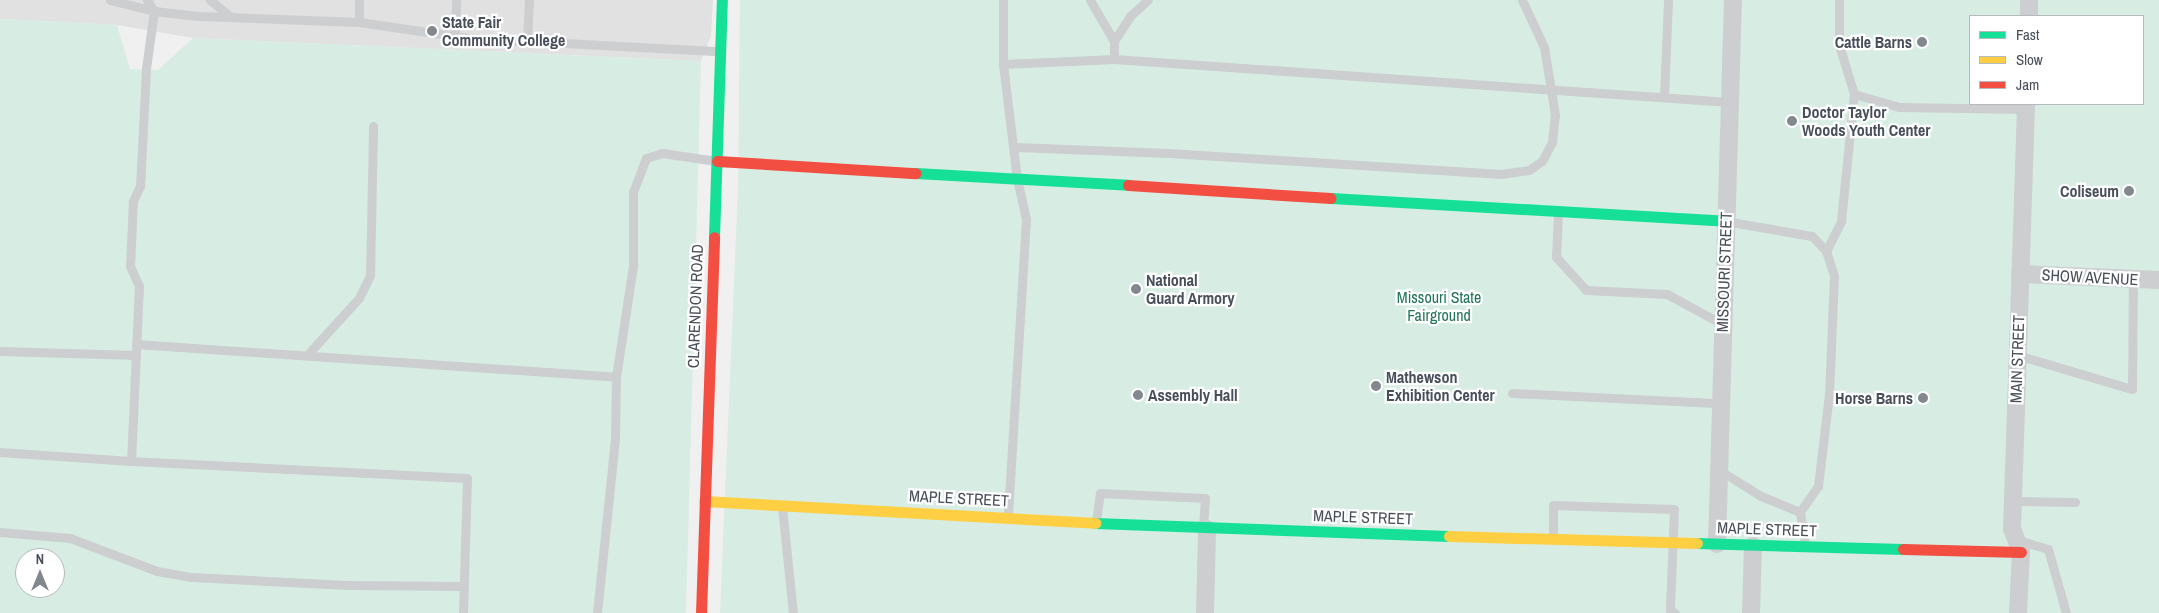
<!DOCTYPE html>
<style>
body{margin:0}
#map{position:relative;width:2159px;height:613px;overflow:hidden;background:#f0f0f0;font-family:"Archivo Narrow",sans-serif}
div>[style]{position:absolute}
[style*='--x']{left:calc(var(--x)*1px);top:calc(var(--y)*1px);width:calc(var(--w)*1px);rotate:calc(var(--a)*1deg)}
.education>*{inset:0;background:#e2e1e1}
.green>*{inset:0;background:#d7ede3}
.lane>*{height:9px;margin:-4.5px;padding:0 4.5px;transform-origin:4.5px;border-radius:4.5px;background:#ccced0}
.street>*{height:18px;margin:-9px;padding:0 9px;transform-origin:9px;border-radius:9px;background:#ccced0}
.fast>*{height:11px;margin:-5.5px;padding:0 5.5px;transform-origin:5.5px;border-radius:5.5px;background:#16e098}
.slow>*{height:11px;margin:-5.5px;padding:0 5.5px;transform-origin:5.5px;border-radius:5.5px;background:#ffcf43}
.jam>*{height:11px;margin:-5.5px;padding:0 5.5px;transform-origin:5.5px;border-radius:5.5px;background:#f24e42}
.dots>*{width:14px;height:14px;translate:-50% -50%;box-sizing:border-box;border:2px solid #fff;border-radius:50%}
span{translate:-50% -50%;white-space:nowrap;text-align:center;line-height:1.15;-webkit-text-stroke:4.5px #fff;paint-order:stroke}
.poi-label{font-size:16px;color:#494f5a;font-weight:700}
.left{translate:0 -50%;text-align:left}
.right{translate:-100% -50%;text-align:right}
.street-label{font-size:16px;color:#494f5a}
.park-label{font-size:16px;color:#217359}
.legend{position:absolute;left:1969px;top:15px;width:175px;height:90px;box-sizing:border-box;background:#fff;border:1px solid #b6b9bd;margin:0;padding:6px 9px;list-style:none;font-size:15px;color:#494f5a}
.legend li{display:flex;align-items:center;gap:10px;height:25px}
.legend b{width:25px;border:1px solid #b6b9bd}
.north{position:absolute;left:15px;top:548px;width:50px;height:50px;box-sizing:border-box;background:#fff;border:1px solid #b6b9bd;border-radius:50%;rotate:0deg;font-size:14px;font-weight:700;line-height:20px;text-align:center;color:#494f5a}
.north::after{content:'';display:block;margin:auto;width:18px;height:22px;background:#83878e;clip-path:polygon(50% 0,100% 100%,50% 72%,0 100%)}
</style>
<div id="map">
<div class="education">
<i style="clip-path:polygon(0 0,713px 0,711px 36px,701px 61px,193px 38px,117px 25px,0 19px)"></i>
</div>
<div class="green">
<i style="clip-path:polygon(evenodd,740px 0,2159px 0,2159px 613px,720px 613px,738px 187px,740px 0,1970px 16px,2143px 16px,2143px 104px,1970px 104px,1970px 16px)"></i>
<i style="clip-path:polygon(evenodd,0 19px,117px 25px,130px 69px,158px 70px,193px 38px,701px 61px,686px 613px,0 613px,0 19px,25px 558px,55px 558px,55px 588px,25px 588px,25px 558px)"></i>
</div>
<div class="lane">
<i style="--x:110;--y:0;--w:45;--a:14"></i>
<i style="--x:154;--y:11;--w:44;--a:6.5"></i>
<i style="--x:198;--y:16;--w:161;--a:2.1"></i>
<i style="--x:359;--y:22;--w:110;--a:8.4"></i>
<i style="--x:468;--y:38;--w:252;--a:3"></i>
<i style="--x:147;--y:0;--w:13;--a:58"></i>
<i style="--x:154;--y:11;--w:59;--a:97.9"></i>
<i style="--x:146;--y:69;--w:117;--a:92.9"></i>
<i style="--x:140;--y:186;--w:17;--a:115"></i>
<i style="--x:133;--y:201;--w:65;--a:92.6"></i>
<i style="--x:130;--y:266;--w:22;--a:66"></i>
<i style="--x:139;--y:286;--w:175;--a:92.6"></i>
<i style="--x:131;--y:461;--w:336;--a:2.9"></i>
<i style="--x:467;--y:478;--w:135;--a:91.7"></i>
<i style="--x:210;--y:0;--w:27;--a:39"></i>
<i style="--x:1003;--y:0;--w:64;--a:90"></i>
<i style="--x:1003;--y:64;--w:116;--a:83.1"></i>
<i style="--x:1017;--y:179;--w:41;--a:77.3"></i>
<i style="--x:1026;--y:219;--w:299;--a:93.5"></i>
<i style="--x:1090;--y:0;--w:48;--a:59.7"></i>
<i style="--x:1114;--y:41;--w:18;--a:90"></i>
<i style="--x:1839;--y:0;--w:45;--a:90"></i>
<i style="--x:1839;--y:45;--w:51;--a:73"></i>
<i style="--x:1854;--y:94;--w:47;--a:16.1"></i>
<i style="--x:1899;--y:107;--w:127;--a:0.9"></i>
<i style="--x:359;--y:22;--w:22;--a:-90"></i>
<i style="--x:455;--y:36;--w:36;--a:-88"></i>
<i style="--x:527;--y:41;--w:41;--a:-87.2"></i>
<i style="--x:1114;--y:41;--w:30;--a:-57"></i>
<i style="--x:1130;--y:16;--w:24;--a:-42"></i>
<i style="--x:1003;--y:64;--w:111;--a:-2.6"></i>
<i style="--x:1114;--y:59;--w:617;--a:4"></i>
<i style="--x:1664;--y:96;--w:96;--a:-87.6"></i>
<i style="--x:1013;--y:147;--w:156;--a:2.2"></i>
<i style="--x:1169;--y:153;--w:333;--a:3.6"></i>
<i style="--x:1501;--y:174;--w:28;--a:-8"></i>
<i style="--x:1529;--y:170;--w:16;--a:-35"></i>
<i style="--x:1542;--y:161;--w:21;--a:-62"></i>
<i style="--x:1552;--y:142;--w:27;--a:-84"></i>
<i style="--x:1555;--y:115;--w:69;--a:-99.2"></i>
<i style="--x:1544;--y:47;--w:52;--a:-115.1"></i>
<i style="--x:1558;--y:213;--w:44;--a:92.6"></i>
<i style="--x:1556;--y:257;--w:45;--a:47.7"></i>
<i style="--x:1586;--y:290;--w:81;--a:2.8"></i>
<i style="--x:1667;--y:294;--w:63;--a:28.6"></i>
<i style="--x:1725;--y:221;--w:88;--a:9.8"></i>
<i style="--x:1812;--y:236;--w:21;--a:47"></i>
<i style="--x:1826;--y:251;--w:26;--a:72"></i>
<i style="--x:1834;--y:276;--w:118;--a:92.4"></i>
<i style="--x:1829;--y:394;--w:93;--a:96.8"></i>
<i style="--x:1818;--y:486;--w:32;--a:125"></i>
<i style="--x:1826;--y:251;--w:34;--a:-63"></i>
<i style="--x:1841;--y:221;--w:128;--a:-84.2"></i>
<i style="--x:136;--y:344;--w:481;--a:3.9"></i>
<i style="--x:616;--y:377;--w:112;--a:-81.3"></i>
<i style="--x:633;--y:266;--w:74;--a:-90"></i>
<i style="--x:633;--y:192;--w:36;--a:-69"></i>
<i style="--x:646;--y:158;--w:17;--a:-17"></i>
<i style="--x:662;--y:153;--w:55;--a:8.4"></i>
<i style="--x:0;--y:351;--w:136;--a:1.7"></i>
<i style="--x:308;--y:354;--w:76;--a:-47.7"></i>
<i style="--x:359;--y:298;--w:25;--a:-64"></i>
<i style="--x:370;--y:275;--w:149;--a:-88.8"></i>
<i style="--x:2017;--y:355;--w:120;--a:16.5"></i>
<i style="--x:2132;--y:389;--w:110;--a:-89.5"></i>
<i style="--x:1512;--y:393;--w:208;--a:2.8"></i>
<i style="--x:0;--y:452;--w:131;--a:3.9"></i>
<i style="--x:1719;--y:470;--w:49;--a:31.8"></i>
<i style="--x:1761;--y:496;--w:42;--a:22.3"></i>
<i style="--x:1800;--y:512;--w:32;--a:81"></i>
<i style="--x:2012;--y:501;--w:63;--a:0.9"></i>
<i style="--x:782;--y:507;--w:107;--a:84.1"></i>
<i style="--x:1096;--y:521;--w:28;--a:-82"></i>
<i style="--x:1100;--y:493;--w:105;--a:2.7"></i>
<i style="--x:1205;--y:498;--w:30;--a:94"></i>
<i style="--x:0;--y:532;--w:70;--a:4.9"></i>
<i style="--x:70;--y:538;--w:93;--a:20.8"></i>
<i style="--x:157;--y:571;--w:35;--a:10"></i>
<i style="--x:191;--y:577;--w:156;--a:2.9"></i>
<i style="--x:347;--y:585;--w:117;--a:0.5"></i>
<i style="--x:1553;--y:539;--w:34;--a:-90"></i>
<i style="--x:1553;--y:505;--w:121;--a:1.9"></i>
<i style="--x:1674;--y:509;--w:101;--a:92.3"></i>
<i style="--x:1670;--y:610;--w:6;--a:31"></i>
<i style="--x:2018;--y:540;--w:31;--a:17"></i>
<i style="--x:2048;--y:549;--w:66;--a:74.3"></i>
<i style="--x:597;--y:613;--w:175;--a:-84.1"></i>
<i style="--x:615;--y:439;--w:62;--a:-89.1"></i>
</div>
<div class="street">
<i style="--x:2029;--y:16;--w:16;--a:-90"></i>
<i style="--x:2020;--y:274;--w:139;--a:2.5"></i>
<i style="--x:1717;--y:544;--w:544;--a:-88.32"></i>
<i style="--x:1205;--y:613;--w:84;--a:-88.6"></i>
<i style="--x:1751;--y:613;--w:67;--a:-88.3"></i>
<i style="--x:2018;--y:613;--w:61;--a:-87.2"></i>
<i style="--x:2021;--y:552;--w:25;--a:-111"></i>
<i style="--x:2012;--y:529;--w:425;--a:-88.1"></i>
</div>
<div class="fast">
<i style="--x:916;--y:173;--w:212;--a:3.2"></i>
<i style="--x:1331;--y:198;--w:395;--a:3.3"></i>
<i style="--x:714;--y:237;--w:237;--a:-88.1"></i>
<i style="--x:1095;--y:523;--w:354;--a:2.1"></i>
<i style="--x:1697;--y:543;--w:206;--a:1.7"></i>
</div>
<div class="slow">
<i style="--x:704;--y:501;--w:392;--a:3.2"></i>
<i style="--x:1449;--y:536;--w:248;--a:1.6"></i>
</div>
<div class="jam">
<i style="--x:717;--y:161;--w:199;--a:3.5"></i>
<i style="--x:1128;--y:185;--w:203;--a:3.7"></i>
<i style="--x:1903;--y:549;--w:118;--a:1.5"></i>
<i style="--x:701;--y:613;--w:376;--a:-88"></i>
</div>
<div class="dots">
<i style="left:432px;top:31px;background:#83878e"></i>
<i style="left:1922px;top:42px;background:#83878e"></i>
<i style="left:1792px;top:121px;background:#83878e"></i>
<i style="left:2129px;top:191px;background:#83878e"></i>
<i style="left:1136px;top:289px;background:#83878e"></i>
<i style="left:1376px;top:386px;background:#83878e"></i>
<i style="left:1138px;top:395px;background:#83878e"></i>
<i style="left:1923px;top:398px;background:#83878e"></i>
</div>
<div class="poi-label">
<span class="left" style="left:442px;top:31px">State Fair<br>Community College</span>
<span class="right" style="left:1912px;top:42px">Cattle Barns</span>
<span class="left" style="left:1802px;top:121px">Doctor Taylor<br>Woods Youth Center</span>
<span class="right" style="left:2119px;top:191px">Coliseum</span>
<span class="left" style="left:1146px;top:289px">National<br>Guard Armory</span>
<span class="left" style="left:1386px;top:386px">Mathewson<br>Exhibition Center</span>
<span class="left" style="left:1148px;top:395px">Assembly Hall</span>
<span class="right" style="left:1913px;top:398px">Horse Barns</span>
</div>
<div class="street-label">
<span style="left:1724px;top:272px;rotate:-88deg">MISSOURI STREET</span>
<span style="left:2090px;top:277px;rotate:3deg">SHOW AVENUE</span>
<span style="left:695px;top:306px;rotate:-88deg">CLARENDON ROAD</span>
<span style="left:2017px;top:359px;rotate:-88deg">MAIN STREET</span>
<span style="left:959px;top:498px;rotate:3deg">MAPLE STREET</span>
<span style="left:1363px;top:517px;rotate:2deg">MAPLE STREET</span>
<span style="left:1767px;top:529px;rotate:2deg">MAPLE STREET</span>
</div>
<div class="park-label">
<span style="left:1439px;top:306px">Missouri State<br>Fairground</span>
</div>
<ul class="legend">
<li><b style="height:6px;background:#16e098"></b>Fast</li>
<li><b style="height:6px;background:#ffcf43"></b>Slow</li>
<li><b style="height:6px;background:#f24e42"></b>Jam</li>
</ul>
<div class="north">N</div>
</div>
